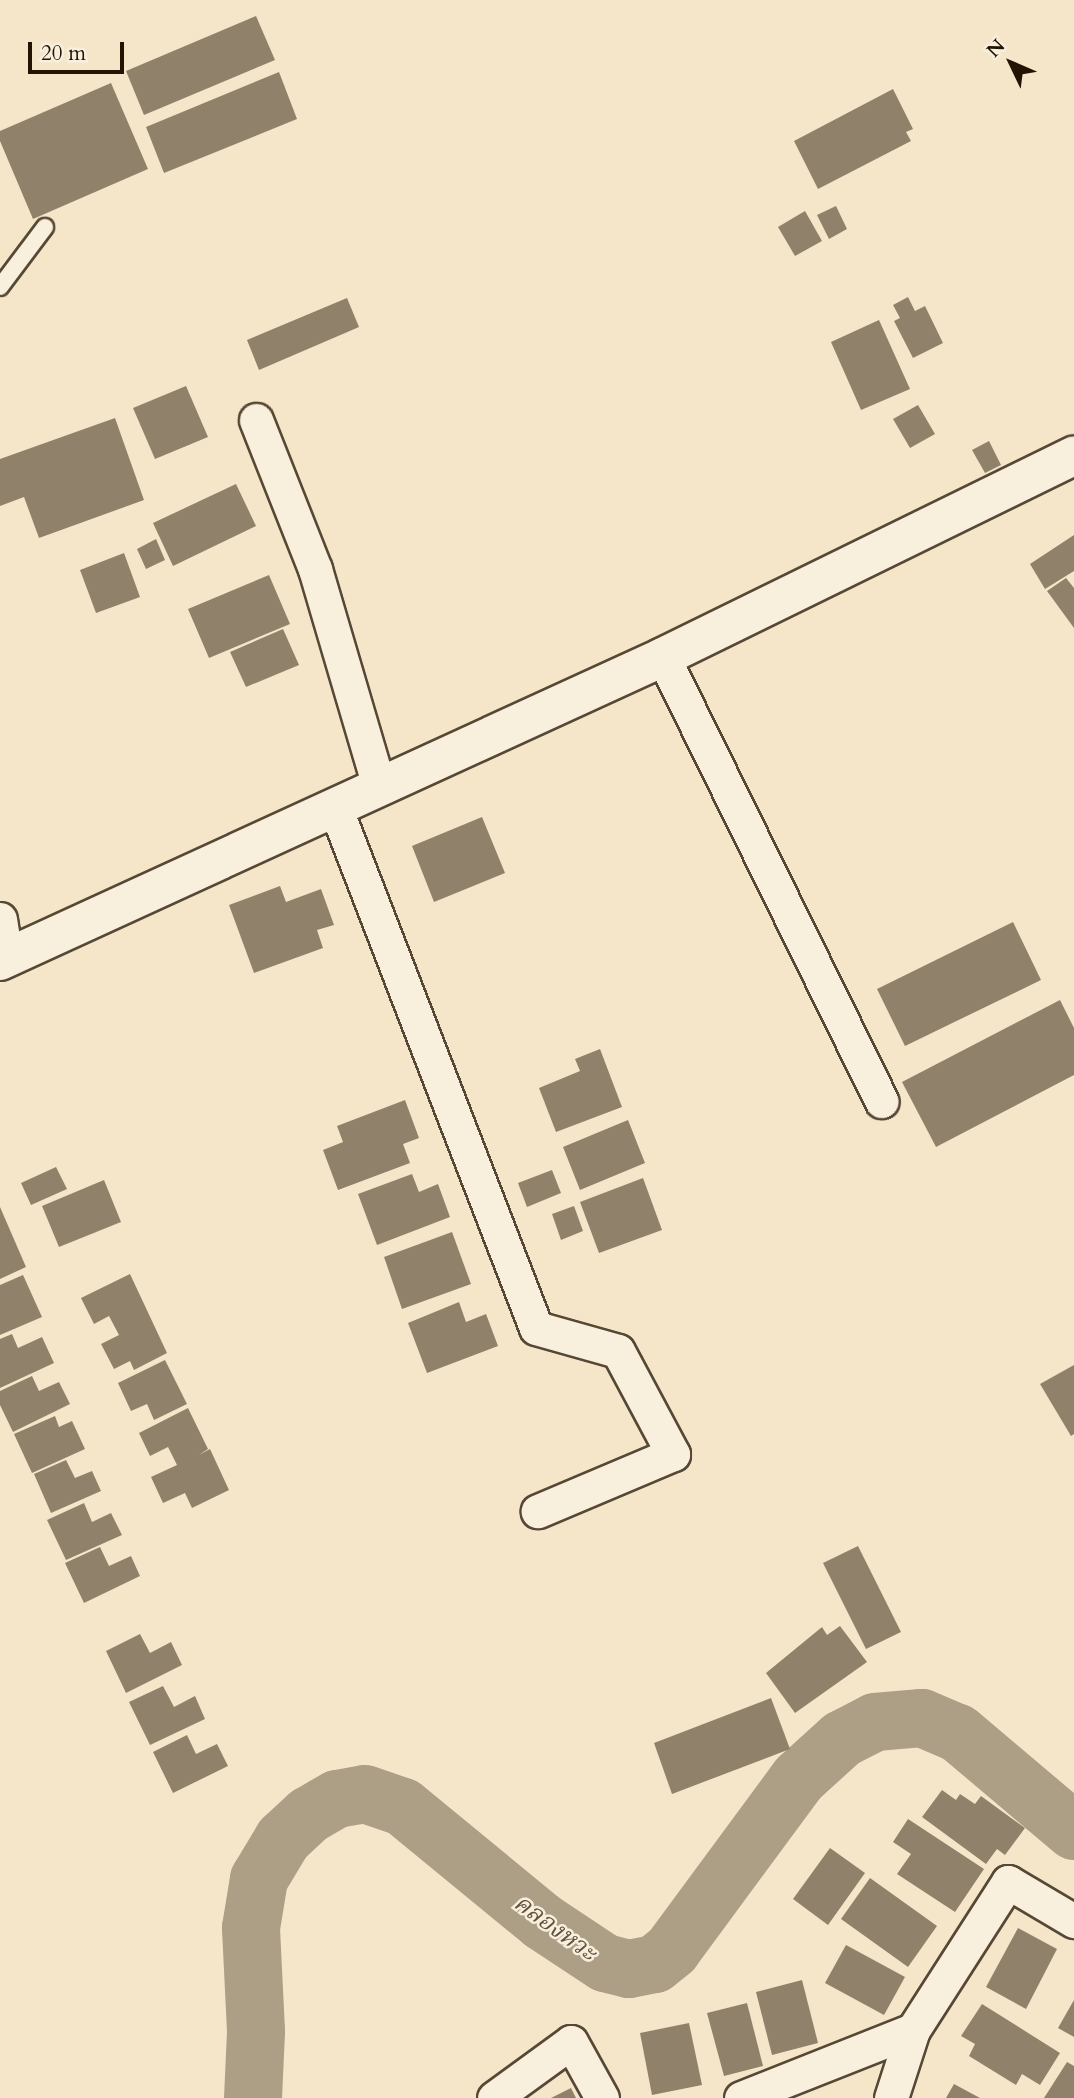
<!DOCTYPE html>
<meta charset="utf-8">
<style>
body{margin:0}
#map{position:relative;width:1074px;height:2098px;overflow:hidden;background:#f5e6ca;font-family:Cardo,"Noto Serif Thai",serif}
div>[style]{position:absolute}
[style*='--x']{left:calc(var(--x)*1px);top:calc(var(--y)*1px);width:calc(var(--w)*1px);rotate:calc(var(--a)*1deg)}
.river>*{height:58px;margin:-29px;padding:0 29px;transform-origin:29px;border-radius:29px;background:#ad9e86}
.building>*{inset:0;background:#90816a}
.roads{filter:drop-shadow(2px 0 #574835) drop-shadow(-2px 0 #574835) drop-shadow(0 2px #574835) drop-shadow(0 -2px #574835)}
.lane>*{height:16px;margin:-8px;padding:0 8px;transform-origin:8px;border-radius:8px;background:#f8efdd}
.street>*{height:33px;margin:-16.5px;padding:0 16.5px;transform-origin:16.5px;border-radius:16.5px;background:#f8efdd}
.secondary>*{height:38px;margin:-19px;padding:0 19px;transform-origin:19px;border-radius:19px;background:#f8efdd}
span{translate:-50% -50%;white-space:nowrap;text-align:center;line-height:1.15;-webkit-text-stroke:5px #f8efdd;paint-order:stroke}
.water-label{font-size:24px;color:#61523e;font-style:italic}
.north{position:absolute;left:976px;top:28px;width:70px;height:70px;-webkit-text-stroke:5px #f8efdd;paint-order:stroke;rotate:314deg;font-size:19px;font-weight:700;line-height:28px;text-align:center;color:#221303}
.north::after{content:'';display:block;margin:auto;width:24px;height:32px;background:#221303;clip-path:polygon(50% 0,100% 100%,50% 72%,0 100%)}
.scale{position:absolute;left:28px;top:42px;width:96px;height:32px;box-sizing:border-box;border:4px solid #221303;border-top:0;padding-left:9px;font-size:21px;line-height:24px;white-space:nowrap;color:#221303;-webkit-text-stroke:5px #f8efdd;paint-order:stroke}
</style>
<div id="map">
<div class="river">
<i style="--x:253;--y:2098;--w:67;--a:-87.4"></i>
<i style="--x:256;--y:2031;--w:103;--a:-92.8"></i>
<i style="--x:251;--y:1928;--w:50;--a:-80.7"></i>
<i style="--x:259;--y:1879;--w:47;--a:-59"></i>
<i style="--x:283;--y:1839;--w:35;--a:-43"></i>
<i style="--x:309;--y:1815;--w:32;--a:-30"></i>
<i style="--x:337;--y:1799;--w:28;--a:-10"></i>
<i style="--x:365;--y:1794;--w:40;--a:18.9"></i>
<i style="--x:403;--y:1807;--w:181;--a:39.4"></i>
<i style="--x:543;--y:1922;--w:74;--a:33.5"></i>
<i style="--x:605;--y:1963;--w:25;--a:14"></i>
<i style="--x:629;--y:1969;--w:26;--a:-11"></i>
<i style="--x:655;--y:1964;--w:22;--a:-39"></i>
<i style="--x:672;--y:1950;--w:214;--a:-53.6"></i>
<i style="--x:799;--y:1778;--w:58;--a:-42.2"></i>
<i style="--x:842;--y:1739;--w:37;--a:-27"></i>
<i style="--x:875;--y:1722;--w:47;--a:-4.9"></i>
<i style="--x:922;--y:1718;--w:39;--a:23"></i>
<i style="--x:958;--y:1733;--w:152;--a:40.2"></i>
</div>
<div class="building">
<i style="clip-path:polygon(256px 16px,275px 60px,144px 115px,126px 71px)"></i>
<i style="clip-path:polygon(279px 72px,297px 119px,164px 173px,146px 127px)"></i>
<i style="clip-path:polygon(111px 83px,148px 169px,33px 219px,0 141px,0 131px)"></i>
<i style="clip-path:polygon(893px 89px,913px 129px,906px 132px,911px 141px,818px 189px,794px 141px)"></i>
<i style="clip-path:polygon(836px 206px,847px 229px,829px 239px,817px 215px)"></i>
<i style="clip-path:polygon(805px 211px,822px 241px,795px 256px,778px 227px)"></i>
<i style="clip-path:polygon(908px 297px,915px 311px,925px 306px,943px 343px,913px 358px,894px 321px,900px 318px,893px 305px)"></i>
<i style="clip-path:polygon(347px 298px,359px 327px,259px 370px,247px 340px)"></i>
<i style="clip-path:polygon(879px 320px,910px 389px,861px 410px,831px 342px)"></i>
<i style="clip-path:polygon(186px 386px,208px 437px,155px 459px,133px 408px)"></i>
<i style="clip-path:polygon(918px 405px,935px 434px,910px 448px,893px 419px)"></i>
<i style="clip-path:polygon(115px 418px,144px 500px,39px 538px,24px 497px,0 506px,0 459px)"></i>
<i style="clip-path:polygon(989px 441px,1001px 465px,985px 473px,972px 450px)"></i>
<i style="clip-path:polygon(236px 484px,256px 526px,173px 566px,153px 523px)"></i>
<i style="clip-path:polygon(1074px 535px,1074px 571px,1045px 589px,1030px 564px)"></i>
<i style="clip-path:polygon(156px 539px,165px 560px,146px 569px,137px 549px)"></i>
<i style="clip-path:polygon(124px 553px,140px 597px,96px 613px,80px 570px)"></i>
<i style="clip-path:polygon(269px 575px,290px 624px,209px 658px,188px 609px)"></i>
<i style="clip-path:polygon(1066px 578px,1074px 588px,1074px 628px,1047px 591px)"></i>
<i style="clip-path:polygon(283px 629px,299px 665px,246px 687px,230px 652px)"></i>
<i style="clip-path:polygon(482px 817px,505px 873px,434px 902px,412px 846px)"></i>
<i style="clip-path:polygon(280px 886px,286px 902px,321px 889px,334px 925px,317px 930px,323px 948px,254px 973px,229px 905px)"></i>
<i style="clip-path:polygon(1013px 922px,1041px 980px,905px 1046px,877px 989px)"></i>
<i style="clip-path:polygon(1060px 1000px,1074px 1028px,1074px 1075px,936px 1147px,902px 1082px)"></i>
<i style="clip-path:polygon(600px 1049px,622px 1107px,556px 1132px,539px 1088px,580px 1071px,575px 1059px)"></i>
<i style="clip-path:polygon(405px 1100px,419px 1138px,403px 1144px,410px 1163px,338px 1190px,323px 1150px,343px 1142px,337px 1126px)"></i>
<i style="clip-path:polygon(628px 1120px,645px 1163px,580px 1190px,563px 1147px)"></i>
<i style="clip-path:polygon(56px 1167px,67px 1189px,31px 1205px,21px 1183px)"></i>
<i style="clip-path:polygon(552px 1170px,561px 1193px,527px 1207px,518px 1183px)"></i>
<i style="clip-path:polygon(412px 1174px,419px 1192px,438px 1184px,450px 1217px,377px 1245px,358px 1194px)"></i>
<i style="clip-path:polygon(643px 1178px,662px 1230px,599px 1253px,580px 1202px)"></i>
<i style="clip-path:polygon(104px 1180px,121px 1222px,59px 1247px,42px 1206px)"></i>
<i style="clip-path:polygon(574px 1206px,583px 1231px,561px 1240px,552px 1214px)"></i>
<i style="clip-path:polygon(0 1207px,26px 1267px,0 1279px)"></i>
<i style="clip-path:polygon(452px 1232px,471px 1284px,402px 1309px,384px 1257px)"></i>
<i style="clip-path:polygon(130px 1274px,167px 1353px,134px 1370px,130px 1361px,114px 1369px,101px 1344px,119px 1335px,109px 1316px,94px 1324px,81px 1298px)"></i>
<i style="clip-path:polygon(23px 1275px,42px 1317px,0 1335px,0 1285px)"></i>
<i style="clip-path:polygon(459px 1302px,466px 1322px,486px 1314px,498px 1346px,427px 1373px,408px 1323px)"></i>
<i style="clip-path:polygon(12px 1334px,18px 1348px,42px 1337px,54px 1363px,0 1388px,0 1339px)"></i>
<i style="clip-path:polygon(165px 1360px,187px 1404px,154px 1420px,147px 1404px,131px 1411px,118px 1383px)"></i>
<i style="clip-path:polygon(1074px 1365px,1074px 1434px,1071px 1436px,1040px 1384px)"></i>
<i style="clip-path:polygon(32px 1376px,39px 1391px,59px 1382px,70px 1404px,13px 1432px,0 1405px,0 1391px)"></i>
<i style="clip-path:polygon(188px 1408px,208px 1449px,199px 1455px,210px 1449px,229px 1490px,192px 1508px,185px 1493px,163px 1503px,151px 1477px,177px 1465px,168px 1447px,150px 1456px,139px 1433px)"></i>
<i style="clip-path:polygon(55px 1416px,59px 1427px,72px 1421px,85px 1449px,32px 1473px,14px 1434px)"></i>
<i style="clip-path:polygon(66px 1460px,75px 1478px,92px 1471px,101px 1491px,51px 1513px,34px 1474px)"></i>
<i style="clip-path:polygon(84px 1503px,92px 1522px,111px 1513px,122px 1535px,66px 1560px,47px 1520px)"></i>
<i style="clip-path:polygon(858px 1546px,901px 1632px,866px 1649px,823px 1563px)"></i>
<i style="clip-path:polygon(100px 1547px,109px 1566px,131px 1556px,140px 1576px,84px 1603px,65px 1563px)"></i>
<i style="clip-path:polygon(840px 1626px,867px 1662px,795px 1713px,766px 1673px,822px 1627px,827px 1635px)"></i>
<i style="clip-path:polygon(140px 1634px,150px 1653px,171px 1642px,182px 1665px,126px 1693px,106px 1651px)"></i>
<i style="clip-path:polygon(163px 1686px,174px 1707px,195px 1696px,205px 1719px,150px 1745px,129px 1702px)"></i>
<i style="clip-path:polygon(771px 1698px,790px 1749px,672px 1794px,654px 1743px)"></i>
<i style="clip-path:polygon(187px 1735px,196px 1754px,217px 1744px,228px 1766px,173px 1793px,153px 1752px)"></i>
<i style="clip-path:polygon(942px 1790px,956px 1800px,960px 1794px,975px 1804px,981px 1796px,1025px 1828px,1005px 1855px,997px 1849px,986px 1864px,922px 1817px)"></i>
<i style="clip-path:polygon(908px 1819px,984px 1869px,955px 1912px,897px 1874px,911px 1854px,893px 1842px)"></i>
<i style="clip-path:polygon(830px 1848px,865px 1873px,828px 1925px,793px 1899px)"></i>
<i style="clip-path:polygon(870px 1878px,937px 1926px,908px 1967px,841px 1919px)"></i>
<i style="clip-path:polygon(1018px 1928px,1057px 1949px,1026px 2009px,986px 1987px)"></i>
<i style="clip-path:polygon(846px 1945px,905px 1977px,884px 2015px,825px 1983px)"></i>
<i style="clip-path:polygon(802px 1980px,818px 2043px,772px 2055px,756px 1992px)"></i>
<i style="clip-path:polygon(1074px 2000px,1074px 2037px,1058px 2028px)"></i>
<i style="clip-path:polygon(747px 2003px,763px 2066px,724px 2076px,707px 2013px)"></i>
<i style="clip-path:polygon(982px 2004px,1060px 2053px,1040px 2085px,1022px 2074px,1016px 2085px,969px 2056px,975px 2044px,961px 2036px)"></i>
<i style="clip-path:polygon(689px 2023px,702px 2085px,652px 2095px,640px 2033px)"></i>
<i style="clip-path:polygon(1067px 2062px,1074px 2066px,1074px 2098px,1044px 2098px)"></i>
<i style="clip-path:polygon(954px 2084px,980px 2098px,946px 2098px)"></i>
<i style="clip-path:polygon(571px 2088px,576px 2098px,551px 2098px)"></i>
</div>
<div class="roads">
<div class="lane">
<i style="--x:0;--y:287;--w:75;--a:-53.1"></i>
</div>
<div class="street">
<i style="--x:256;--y:420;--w:160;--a:68.4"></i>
<i style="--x:315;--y:569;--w:227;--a:73.6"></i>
<i style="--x:663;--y:657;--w:495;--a:63.8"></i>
<i style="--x:335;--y:807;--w:558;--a:68.9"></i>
<i style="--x:536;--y:1328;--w:85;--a:15.7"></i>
<i style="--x:618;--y:1351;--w:117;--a:61.9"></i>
<i style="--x:673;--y:1454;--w:147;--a:157.1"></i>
<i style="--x:0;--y:919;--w:39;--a:81"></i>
<i style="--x:494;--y:2098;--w:95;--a:-36"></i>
<i style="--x:571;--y:2042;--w:64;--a:61"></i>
<i style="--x:741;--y:2098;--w:185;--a:-21.6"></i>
<i style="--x:891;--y:2098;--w:71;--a:-72.1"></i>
<i style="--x:913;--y:2030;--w:176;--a:-57.3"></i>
<i style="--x:1008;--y:1882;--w:77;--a:30.6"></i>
</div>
<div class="secondary">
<i style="--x:0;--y:961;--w:729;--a:-24.63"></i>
<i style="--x:663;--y:657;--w:458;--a:-26.1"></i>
</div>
</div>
<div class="water-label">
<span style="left:555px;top:1928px;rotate:36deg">คลองหวะ</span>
</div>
<div class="north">N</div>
<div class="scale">20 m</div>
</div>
